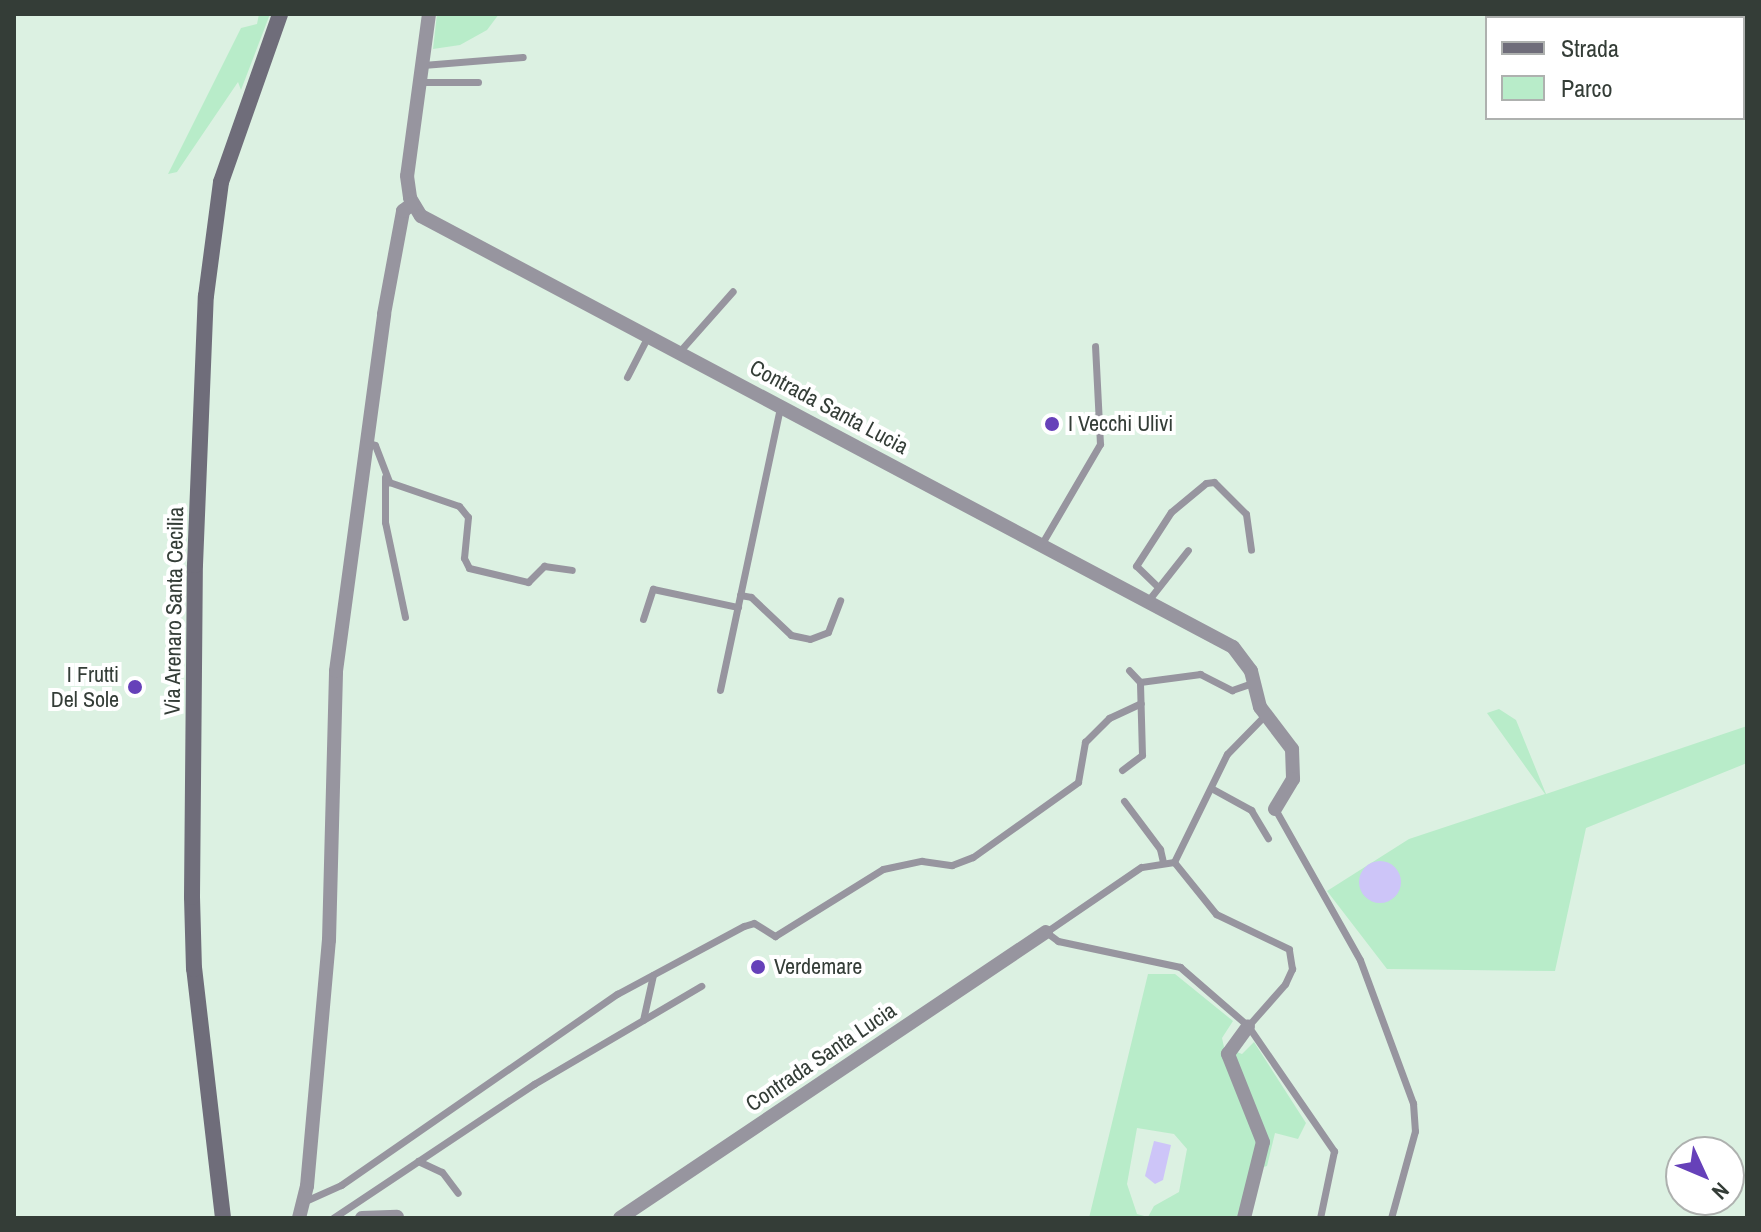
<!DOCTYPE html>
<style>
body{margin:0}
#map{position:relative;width:1761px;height:1232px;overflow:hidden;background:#dcf1e2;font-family:"Archivo Narrow",sans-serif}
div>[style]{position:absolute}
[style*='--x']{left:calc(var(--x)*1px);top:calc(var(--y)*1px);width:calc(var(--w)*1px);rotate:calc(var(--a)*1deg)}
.green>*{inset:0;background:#b8ecc9}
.water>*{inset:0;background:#cdc5f8}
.round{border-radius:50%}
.lane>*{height:7px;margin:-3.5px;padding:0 3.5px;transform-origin:3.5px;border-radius:3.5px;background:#97959f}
.street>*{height:14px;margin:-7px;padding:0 7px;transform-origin:7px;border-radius:7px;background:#97959f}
.secondary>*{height:16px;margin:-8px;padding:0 8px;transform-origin:8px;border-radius:8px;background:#6f6d7a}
.dots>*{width:22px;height:22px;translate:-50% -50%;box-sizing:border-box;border:4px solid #fff;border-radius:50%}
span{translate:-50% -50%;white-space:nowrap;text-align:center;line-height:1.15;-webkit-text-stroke:8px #fff;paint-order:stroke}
.street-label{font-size:22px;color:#343d37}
.poi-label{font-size:22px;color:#343d37}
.left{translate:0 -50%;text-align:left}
.right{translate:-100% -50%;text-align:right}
.frame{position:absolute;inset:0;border:16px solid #343d37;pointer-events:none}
.legend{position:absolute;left:1485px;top:16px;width:260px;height:104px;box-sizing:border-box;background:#fff;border:2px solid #aeb1af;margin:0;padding:10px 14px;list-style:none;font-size:24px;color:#343d37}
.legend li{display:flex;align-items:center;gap:16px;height:40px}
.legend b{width:40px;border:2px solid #aeb1af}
.north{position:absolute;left:1665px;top:1136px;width:80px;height:80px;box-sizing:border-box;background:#fff;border:2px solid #aeb1af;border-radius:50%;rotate:134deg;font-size:22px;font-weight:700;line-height:32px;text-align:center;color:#343d37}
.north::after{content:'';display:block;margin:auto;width:28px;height:36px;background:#6641b9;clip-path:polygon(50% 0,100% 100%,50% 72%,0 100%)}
</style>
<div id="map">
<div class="green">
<i style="clip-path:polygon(259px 14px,270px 14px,241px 90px,238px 82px,177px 172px,168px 174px,241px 28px,257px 24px)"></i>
<i style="clip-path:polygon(437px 14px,499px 14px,487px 30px,460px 45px,433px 49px)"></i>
<i style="clip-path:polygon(1499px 709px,1516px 720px,1546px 794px,1747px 726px,1747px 763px,1586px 828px,1555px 971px,1387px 969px,1327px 891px,1409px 839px,1545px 794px,1487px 713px)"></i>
<i style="clip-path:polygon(evenodd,1148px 974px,1175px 974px,1233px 1021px,1222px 1038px,1224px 1047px,1242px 1054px,1254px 1042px,1306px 1123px,1298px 1139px,1275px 1133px,1267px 1166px,1260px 1168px,1241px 1218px,1089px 1218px,1148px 974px,1137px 1128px,1174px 1134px,1187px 1149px,1179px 1192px,1154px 1206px,1148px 1217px,1137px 1214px,1127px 1184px,1137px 1128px)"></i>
</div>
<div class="water">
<i class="round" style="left:1359px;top:861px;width:42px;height:42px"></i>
<i style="clip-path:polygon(1154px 1141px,1171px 1145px,1163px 1180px,1155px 1184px,1145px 1176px)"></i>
</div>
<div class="lane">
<i style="--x:423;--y:65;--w:100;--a:-4.6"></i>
<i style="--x:421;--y:82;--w:57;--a:0"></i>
<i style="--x:679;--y:352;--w:81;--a:-48.5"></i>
<i style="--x:627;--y:377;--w:46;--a:-62.9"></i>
<i style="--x:369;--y:443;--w:6;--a:18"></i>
<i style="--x:375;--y:445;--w:40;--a:69"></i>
<i style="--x:389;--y:482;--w:74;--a:18.9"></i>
<i style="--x:459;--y:506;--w:14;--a:51"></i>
<i style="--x:468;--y:517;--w:41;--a:95.6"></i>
<i style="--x:464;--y:558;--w:11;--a:63"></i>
<i style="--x:469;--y:568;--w:61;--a:13.3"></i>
<i style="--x:528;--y:582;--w:23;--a:-45"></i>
<i style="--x:544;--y:566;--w:28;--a:8"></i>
<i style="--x:385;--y:477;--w:45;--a:90"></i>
<i style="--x:385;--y:522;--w:97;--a:78.1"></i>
<i style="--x:1041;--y:545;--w:117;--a:-59.7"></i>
<i style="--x:1100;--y:444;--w:98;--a:-92.9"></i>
<i style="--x:1157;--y:586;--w:29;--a:-136"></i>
<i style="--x:1136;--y:566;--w:64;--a:-57.1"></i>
<i style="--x:1171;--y:512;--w:45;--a:-39.6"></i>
<i style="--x:1206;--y:483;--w:8;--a:-7"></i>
<i style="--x:1214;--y:482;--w:45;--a:45"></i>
<i style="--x:1246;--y:514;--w:36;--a:82"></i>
<i style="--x:740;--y:595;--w:11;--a:10"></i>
<i style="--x:751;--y:597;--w:55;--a:43.5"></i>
<i style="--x:791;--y:635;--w:19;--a:12"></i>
<i style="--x:810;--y:639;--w:19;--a:-21"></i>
<i style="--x:828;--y:632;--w:34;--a:-69"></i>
<i style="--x:1147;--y:602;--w:66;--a:-51.7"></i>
<i style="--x:643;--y:619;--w:32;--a:-72"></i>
<i style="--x:653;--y:589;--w:87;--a:12"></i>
<i style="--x:1140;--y:682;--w:61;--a:-7.6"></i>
<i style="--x:1200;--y:674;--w:36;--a:27"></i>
<i style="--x:1232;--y:690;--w:21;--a:-19"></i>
<i style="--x:720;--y:690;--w:288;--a:-78"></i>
<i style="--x:1122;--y:770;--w:25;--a:-37"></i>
<i style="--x:1142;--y:755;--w:73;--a:-91.6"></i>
<i style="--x:1140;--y:682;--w:16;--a:-133"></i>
<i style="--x:1211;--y:788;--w:46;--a:28.8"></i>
<i style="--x:1251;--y:810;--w:33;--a:59"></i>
<i style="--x:1124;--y:801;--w:60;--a:53.1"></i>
<i style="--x:1160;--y:849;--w:13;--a:77"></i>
<i style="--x:1275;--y:809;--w:173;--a:60.6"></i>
<i style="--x:1360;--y:960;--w:153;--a:69.7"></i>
<i style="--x:1413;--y:1103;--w:28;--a:86"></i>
<i style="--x:1415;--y:1131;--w:90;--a:105.4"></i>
<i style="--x:1174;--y:862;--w:33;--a:171"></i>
<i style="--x:1141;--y:867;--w:115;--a:145.6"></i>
<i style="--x:1046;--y:932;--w:15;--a:37"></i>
<i style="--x:1058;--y:941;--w:125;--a:12"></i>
<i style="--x:1180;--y:967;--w:90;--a:40.9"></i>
<i style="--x:1248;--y:1026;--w:152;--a:55.5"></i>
<i style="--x:1334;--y:1151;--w:68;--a:101.8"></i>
<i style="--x:643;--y:1020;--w:46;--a:-77.5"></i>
<i style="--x:1248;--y:1026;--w:56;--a:-48.6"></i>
<i style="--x:1285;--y:984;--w:17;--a:-65"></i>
<i style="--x:1292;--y:969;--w:20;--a:-99"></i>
<i style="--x:1289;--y:949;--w:81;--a:-154.4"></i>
<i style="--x:1216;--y:914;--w:67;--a:-128.9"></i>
<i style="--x:1174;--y:862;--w:120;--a:-63.9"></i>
<i style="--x:1227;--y:754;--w:54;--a:-45.7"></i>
<i style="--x:418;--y:1161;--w:26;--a:25"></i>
<i style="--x:442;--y:1172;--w:26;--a:53"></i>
<i style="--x:303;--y:1202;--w:42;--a:-24.1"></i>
<i style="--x:341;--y:1185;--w:336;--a:-34.7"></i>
<i style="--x:617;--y:994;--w:144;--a:-28.2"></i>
<i style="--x:744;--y:926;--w:10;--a:-17"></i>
<i style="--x:754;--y:923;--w:25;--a:32"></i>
<i style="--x:775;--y:936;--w:127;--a:-31.8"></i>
<i style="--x:883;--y:869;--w:40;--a:-12"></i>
<i style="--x:922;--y:861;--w:30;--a:8"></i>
<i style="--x:952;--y:865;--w:22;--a:-21"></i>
<i style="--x:973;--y:857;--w:129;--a:-35.5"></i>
<i style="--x:1078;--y:782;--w:41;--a:-80.1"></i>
<i style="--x:1085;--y:742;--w:34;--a:-45"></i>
<i style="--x:1109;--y:718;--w:35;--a:-25"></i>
<i style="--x:333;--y:1218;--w:242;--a:-33.7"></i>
<i style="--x:534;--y:1084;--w:194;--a:-30.4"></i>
</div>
<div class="street">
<i style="--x:429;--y:14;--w:163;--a:97.7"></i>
<i style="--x:407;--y:176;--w:22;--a:82"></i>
<i style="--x:410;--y:198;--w:21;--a:59"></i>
<i style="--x:421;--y:216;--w:919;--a:27.96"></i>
<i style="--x:1233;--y:647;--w:30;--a:53"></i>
<i style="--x:1251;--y:671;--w:37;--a:76"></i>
<i style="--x:1260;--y:707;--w:53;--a:52.7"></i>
<i style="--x:1292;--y:749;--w:30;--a:88"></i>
<i style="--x:1293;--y:779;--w:35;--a:121"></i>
<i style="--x:299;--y:1218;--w:33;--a:-76"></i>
<i style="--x:307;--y:1186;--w:247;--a:-84.9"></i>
<i style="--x:329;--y:940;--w:269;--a:-88.5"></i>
<i style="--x:336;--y:671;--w:360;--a:-82.3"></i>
<i style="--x:384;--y:314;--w:105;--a:-79.5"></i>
<i style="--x:403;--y:211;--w:11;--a:-38"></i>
<i style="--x:362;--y:1218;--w:35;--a:-2"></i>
<i style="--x:620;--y:1218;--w:513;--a:-33.88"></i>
<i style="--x:1244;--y:1218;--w:78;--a:-76"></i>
<i style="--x:1263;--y:1142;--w:95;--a:-111.7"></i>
<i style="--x:1228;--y:1054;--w:34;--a:-54"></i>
</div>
<div class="secondary">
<i style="--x:223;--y:1218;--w:251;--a:-96.6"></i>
<i style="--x:194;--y:969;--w:72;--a:-91.6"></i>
<i style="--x:192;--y:897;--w:332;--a:-89.5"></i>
<i style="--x:195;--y:565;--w:269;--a:-87.7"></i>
<i style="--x:206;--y:296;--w:115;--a:-82.5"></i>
<i style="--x:221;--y:182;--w:178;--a:-70.6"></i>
</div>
<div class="dots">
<i style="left:1052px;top:424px;background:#6641b9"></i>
<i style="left:135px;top:687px;background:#6641b9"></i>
<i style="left:758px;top:967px;background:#6641b9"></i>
</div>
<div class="street-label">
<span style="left:829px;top:407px;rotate:28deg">Contrada Santa Lucia</span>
<span style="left:174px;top:611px;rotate:-89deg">Via Arenaro Santa Cecilia</span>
<span style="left:821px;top:1057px;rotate:-34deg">Contrada Santa Lucia</span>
</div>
<div class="poi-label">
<span class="left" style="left:1068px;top:424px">I Vecchi Ulivi</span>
<span class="right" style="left:119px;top:687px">I Frutti<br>Del Sole</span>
<span class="left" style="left:774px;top:967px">Verdemare</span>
</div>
<div class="frame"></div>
<ul class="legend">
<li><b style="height:10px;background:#6f6d7a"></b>Strada</li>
<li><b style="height:22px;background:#b8ecc9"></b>Parco</li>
</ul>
<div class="north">N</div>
</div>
